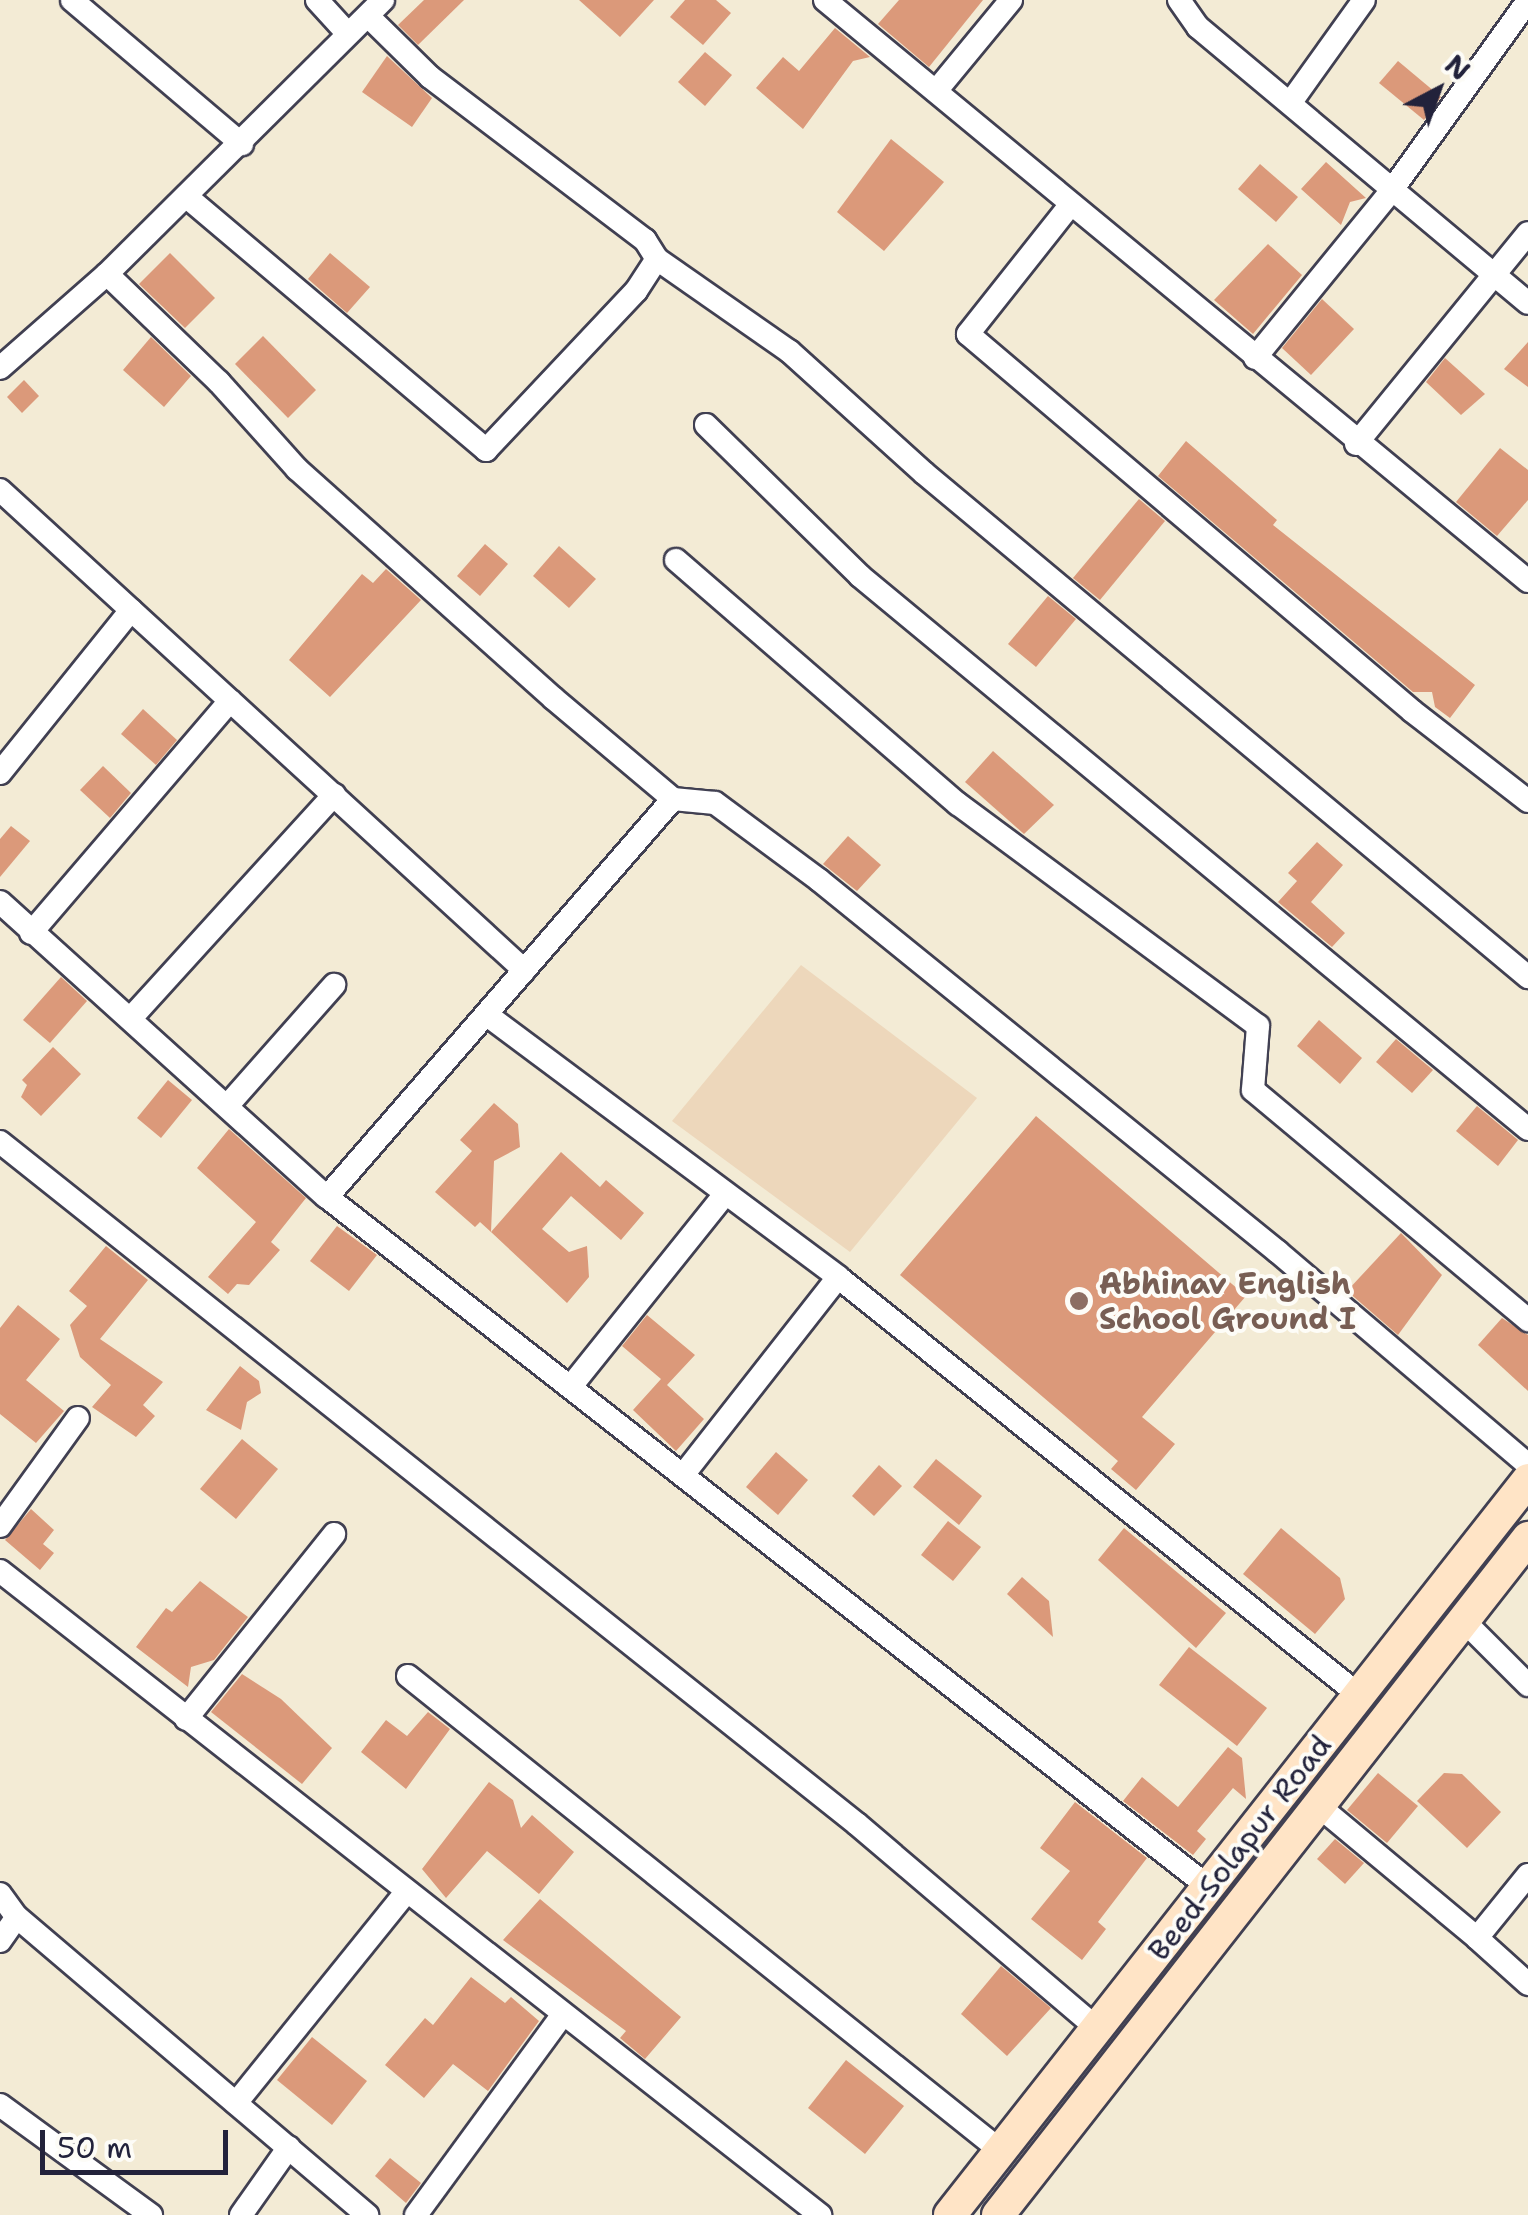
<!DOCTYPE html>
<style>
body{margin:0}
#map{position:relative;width:1528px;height:2215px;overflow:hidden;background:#f3ebd5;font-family:"Shantell Sans",sans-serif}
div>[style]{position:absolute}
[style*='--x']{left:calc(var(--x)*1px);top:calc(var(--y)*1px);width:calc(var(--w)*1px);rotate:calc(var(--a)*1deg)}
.built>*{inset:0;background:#edd7bb}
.building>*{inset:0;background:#db997a}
.roads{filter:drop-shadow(2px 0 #414052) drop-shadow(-2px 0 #414052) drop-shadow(0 2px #414052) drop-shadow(0 -2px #414052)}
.minor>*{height:22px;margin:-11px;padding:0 11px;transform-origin:11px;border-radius:11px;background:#fff}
.secondary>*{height:32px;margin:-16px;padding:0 16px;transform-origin:16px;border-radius:16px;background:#ffe4c6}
.dots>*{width:28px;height:28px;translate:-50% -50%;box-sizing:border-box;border:5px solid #fdfcf7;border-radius:50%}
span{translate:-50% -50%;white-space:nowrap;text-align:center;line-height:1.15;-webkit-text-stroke:8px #fdfcf7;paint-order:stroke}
.education-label{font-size:30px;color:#785e54;font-weight:700}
.left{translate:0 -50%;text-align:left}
.street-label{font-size:30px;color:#22223b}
.north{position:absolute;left:1388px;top:40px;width:100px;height:100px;-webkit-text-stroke:8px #fdfcf7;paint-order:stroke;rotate:41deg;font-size:28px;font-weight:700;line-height:40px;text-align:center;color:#22223b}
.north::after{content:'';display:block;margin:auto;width:35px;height:45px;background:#22223b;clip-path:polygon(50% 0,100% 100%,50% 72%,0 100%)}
.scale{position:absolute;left:40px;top:2130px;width:188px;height:45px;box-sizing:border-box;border:5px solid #22223b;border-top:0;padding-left:12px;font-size:30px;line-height:35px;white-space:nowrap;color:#22223b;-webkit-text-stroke:8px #fdfcf7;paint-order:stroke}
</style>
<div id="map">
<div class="built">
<i style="clip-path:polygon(801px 965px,977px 1098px,850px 1252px,672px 1121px)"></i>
</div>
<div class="building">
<i style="clip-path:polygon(424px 0,464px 0,418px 45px,398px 25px)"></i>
<i style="clip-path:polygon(579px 0,654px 0,620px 37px)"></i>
<i style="clip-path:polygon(685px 0,716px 0,731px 13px,703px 45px,670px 17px)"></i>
<i style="clip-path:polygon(899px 0,983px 0,929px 67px,878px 24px)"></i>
<i style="clip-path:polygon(835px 28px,870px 57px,853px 61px,803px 129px,756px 88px,783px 57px,799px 71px)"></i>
<i style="clip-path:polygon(705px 52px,732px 75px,705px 106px,678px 82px)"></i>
<i style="clip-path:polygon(387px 56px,432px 98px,412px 127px,362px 92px)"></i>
<i style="clip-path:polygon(1398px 61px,1441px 97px,1424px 120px,1379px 83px)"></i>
<i style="clip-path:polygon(891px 139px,944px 182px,884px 251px,837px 212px)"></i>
<i style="clip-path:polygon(1326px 162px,1366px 198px,1350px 202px,1341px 225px,1301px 189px)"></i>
<i style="clip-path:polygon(1260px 164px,1298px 197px,1276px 222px,1238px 189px)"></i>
<i style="clip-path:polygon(1268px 244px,1302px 275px,1253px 334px,1214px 300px)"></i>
<i style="clip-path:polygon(170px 253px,215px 298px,185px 328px,139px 284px)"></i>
<i style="clip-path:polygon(330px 253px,370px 287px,347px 313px,308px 279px)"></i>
<i style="clip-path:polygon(1322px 299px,1354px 329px,1311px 375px,1282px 348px)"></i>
<i style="clip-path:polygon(263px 336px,316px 390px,288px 418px,235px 364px)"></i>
<i style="clip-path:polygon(151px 337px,191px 376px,164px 407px,123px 370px)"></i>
<i style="clip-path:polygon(1528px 342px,1528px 387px,1504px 369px)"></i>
<i style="clip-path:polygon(1445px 358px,1485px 394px,1461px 415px,1426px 382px)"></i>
<i style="clip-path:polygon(24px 380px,39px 396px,22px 413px,7px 397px)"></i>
<i style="clip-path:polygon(1186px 441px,1277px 520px,1273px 525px,1475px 685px,1450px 718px,1435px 707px,1432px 692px,1413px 692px,1158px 476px)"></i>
<i style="clip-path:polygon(1500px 448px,1528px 470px,1528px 500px,1497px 536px,1456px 502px)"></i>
<i style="clip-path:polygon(1139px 499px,1165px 521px,1100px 600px,1073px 578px)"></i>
<i style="clip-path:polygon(485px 544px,508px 564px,480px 596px,457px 576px)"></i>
<i style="clip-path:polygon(559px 546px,596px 579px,569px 608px,533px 576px)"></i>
<i style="clip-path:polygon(386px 569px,421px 600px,330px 697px,289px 660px,362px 574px,373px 583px)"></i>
<i style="clip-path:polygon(1048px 596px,1076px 619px,1036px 667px,1008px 644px)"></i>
<i style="clip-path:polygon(143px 709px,177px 740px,156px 765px,121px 734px)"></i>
<i style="clip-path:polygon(993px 751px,1054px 805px,1024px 834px,965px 782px)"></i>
<i style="clip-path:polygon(103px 766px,131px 793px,110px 818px,80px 790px)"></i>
<i style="clip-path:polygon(11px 826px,30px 841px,0 877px,0 839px)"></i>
<i style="clip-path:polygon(848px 836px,881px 865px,857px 891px,823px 864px)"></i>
<i style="clip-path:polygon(1317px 842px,1343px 865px,1311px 902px,1345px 933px,1332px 947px,1278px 902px,1297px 881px,1288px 873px)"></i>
<i style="clip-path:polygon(61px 977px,87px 1001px,50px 1043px,23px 1020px)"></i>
<i style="clip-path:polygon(1319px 1020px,1362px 1058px,1340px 1084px,1297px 1046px)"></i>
<i style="clip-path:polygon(1396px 1039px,1433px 1070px,1412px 1093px,1376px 1062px)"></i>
<i style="clip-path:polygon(53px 1047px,81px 1074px,41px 1116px,21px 1097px,27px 1085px,22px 1080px)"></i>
<i style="clip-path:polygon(168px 1080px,192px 1100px,161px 1138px,137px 1118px)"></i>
<i style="clip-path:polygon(494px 1103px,518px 1124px,520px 1147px,494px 1161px,491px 1232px,480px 1222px,475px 1227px,435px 1192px,472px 1151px,460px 1140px)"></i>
<i style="clip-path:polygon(1477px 1106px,1518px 1140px,1498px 1166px,1456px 1131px)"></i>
<i style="clip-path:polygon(1036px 1116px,1246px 1296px,1142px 1417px,1175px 1444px,1136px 1490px,1111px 1469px,1118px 1461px,900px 1275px)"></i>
<i style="clip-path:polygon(229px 1129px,306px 1198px,271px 1242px,280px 1250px,249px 1285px,237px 1284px,228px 1294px,208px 1277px,256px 1222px,197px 1168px)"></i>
<i style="clip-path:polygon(561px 1152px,600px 1187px,606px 1180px,644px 1213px,621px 1240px,571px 1196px,542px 1229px,569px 1252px,587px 1246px,589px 1277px,567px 1303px,491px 1232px)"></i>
<i style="clip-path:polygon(337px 1226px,377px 1255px,349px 1291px,310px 1261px)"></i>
<i style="clip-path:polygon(1401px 1233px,1442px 1275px,1398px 1335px,1347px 1291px)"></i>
<i style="clip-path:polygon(106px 1246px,148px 1280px,100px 1339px,163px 1382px,143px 1405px,155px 1416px,136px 1437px,92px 1407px,111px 1385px,80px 1357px,70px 1325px,87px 1306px,69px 1291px)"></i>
<i style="clip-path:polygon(18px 1305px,60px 1339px,26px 1380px,64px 1411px,36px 1443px,0 1414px,0 1328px)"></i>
<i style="clip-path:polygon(647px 1315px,695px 1355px,667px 1385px,704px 1419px,676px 1451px,633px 1410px,661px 1379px,622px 1346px)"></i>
<i style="clip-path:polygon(1502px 1318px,1528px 1335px,1528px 1391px,1478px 1345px)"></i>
<i style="clip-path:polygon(240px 1366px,259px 1381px,261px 1393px,247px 1402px,241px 1430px,206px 1410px)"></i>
<i style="clip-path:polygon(242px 1439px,278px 1469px,236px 1519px,200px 1489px)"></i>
<i style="clip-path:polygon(776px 1452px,808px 1480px,778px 1515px,746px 1487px)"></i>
<i style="clip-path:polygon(936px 1459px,982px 1496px,959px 1525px,913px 1487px)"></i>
<i style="clip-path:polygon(879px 1465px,902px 1486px,874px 1516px,852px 1496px)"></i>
<i style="clip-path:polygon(31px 1509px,54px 1530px,43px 1544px,54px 1553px,40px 1570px,5px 1540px)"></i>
<i style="clip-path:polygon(948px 1521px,981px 1547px,953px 1581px,921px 1555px)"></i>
<i style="clip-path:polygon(1124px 1528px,1226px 1613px,1196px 1648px,1098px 1560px)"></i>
<i style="clip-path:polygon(1281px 1528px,1340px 1578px,1345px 1599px,1315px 1634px,1243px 1574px)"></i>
<i style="clip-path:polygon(1022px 1577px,1049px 1601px,1053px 1637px,1007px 1594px)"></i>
<i style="clip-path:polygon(200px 1581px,248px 1617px,214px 1660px,191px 1667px,188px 1687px,136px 1647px,166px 1608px,172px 1612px)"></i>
<i style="clip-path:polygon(1189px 1647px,1267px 1708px,1237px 1746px,1159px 1685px)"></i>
<i style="clip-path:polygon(242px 1674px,281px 1699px,332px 1748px,302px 1784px,211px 1712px)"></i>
<i style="clip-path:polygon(428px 1712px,450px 1729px,406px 1789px,361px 1752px,386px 1720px,407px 1736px)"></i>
<i style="clip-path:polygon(1228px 1747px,1242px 1758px,1246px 1799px,1233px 1788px,1197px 1831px,1206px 1839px,1193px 1855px,1123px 1801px,1142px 1777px,1178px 1807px)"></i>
<i style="clip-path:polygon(1378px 1773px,1418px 1806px,1387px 1843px,1347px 1810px)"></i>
<i style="clip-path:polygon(1444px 1773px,1462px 1774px,1501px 1812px,1467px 1848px,1417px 1801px)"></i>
<i style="clip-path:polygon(489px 1782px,513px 1800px,521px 1828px,532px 1815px,574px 1852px,539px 1894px,487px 1851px,446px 1898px,422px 1869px)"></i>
<i style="clip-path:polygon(1075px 1802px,1147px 1858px,1098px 1922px,1106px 1929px,1082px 1960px,1031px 1919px,1070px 1871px,1040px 1848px)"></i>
<i style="clip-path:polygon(1335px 1839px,1364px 1863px,1345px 1884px,1317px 1859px)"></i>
<i style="clip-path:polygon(540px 1899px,681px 2017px,645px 2059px,620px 2038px,626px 2031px,503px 1940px)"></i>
<i style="clip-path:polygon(1001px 1966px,1051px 2008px,1007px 2056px,961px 2014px)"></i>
<i style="clip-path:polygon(471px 1977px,505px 2003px,511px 1997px,539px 2021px,488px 2091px,453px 2064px,424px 2098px,385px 2065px,425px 2018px,433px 2025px)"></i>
<i style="clip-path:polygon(312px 2037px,367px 2081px,332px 2125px,277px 2080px)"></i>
<i style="clip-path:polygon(846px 2060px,904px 2106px,865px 2154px,808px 2108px)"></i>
<i style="clip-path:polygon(390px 2158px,421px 2183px,406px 2203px,375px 2176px)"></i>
</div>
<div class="roads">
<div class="minor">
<i style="--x:72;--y:0;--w:223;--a:40.3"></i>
<i style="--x:317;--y:0;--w:46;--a:47.6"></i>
<i style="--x:825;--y:0;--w:912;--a:39.57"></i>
<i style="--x:1179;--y:0;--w:33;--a:55"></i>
<i style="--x:1198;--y:27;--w:430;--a:39.9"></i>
<i style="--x:368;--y:16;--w:87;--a:44.5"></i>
<i style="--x:430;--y:77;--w:270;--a:37.2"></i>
<i style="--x:645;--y:240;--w:22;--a:58"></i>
<i style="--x:657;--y:259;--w:161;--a:34.9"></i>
<i style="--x:789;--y:351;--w:182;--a:42.1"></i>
<i style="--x:924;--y:473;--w:787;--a:39.84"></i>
<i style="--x:936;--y:91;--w:118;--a:-50.5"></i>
<i style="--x:1291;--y:102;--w:125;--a:-54.4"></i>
<i style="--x:187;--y:197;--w:392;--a:40.2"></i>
<i style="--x:486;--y:450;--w:219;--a:-46.7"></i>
<i style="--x:636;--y:291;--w:38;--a:-57"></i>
<i style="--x:1071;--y:204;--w:166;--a:128.4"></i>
<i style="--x:968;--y:334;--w:582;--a:40.33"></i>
<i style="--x:1412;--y:711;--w:147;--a:37.8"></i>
<i style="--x:107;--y:274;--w:389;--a:-44.8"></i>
<i style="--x:1255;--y:358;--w:217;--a:-50.8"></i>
<i style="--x:1392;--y:190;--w:233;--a:-54.3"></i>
<i style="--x:0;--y:368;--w:142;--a:-41.3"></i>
<i style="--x:107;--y:274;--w:156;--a:44"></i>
<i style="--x:219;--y:382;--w:117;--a:48.1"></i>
<i style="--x:297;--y:469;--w:343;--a:41.8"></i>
<i style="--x:553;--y:698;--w:157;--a:40.1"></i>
<i style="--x:673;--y:799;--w:42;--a:5.4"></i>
<i style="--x:715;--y:803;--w:129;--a:36.5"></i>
<i style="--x:819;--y:880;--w:591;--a:39.02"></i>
<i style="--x:1278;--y:1252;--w:328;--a:40.4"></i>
<i style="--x:706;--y:425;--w:216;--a:44.4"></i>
<i style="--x:860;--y:576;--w:867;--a:39.62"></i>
<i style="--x:1356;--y:444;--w:272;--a:-50.8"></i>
<i style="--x:0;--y:490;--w:711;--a:42.49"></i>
<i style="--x:676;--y:560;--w:373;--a:40.9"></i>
<i style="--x:958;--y:804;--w:373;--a:36.5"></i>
<i style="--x:1258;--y:1026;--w:64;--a:94.5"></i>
<i style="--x:1253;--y:1090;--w:359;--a:39.9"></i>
<i style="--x:0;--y:773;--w:209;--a:-51.2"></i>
<i style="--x:0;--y:902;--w:440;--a:42.1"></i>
<i style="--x:327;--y:1197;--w:1121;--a:38.05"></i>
<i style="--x:31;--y:933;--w:306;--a:-49.4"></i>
<i style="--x:487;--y:1015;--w:438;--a:36.7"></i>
<i style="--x:838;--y:1277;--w:668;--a:38.74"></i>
<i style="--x:131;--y:1018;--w:302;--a:-47.7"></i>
<i style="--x:227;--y:1106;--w:162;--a:-48.5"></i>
<i style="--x:0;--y:1142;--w:1095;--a:38.51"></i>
<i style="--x:857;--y:1824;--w:316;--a:40.4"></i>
<i style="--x:327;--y:1197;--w:527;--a:-49"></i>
<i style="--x:572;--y:1385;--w:245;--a:-51.3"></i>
<i style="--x:683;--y:1475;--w:251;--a:-51.9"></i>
<i style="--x:0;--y:1526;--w:133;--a:-54.2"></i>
<i style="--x:0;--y:1571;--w:1043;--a:38.14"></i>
<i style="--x:1463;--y:1620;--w:92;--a:45"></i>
<i style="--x:408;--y:1676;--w:760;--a:38.7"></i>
<i style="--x:186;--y:1719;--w:237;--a:-51.3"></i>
<i style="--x:1320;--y:1807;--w:204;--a:39.8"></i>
<i style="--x:1528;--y:1875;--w:81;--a:129"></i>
<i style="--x:1477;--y:1938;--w:69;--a:42"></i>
<i style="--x:0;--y:1894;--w:29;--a:54"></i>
<i style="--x:0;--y:1941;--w:29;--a:-55"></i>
<i style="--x:17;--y:1917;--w:460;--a:40.4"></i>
<i style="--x:236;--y:2103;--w:272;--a:-51.1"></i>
<i style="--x:0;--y:2105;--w:187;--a:36.1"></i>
<i style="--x:241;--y:2215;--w:83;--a:-54.8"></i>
<i style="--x:416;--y:2215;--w:249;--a:-53.8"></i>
</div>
<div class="secondary">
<i style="--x:950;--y:2215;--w:935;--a:-51.82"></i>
<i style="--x:998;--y:2215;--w:860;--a:-51.94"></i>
</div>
</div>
<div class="dots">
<i style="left:1079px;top:1301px;background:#8d6e63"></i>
</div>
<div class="education-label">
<span class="left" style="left:1099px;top:1301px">Abhinav English<br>School Ground I</span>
</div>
<div class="street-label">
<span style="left:1240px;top:1848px;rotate:-52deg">Beed-Solapur Road</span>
</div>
<div class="north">N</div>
<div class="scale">50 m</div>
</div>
